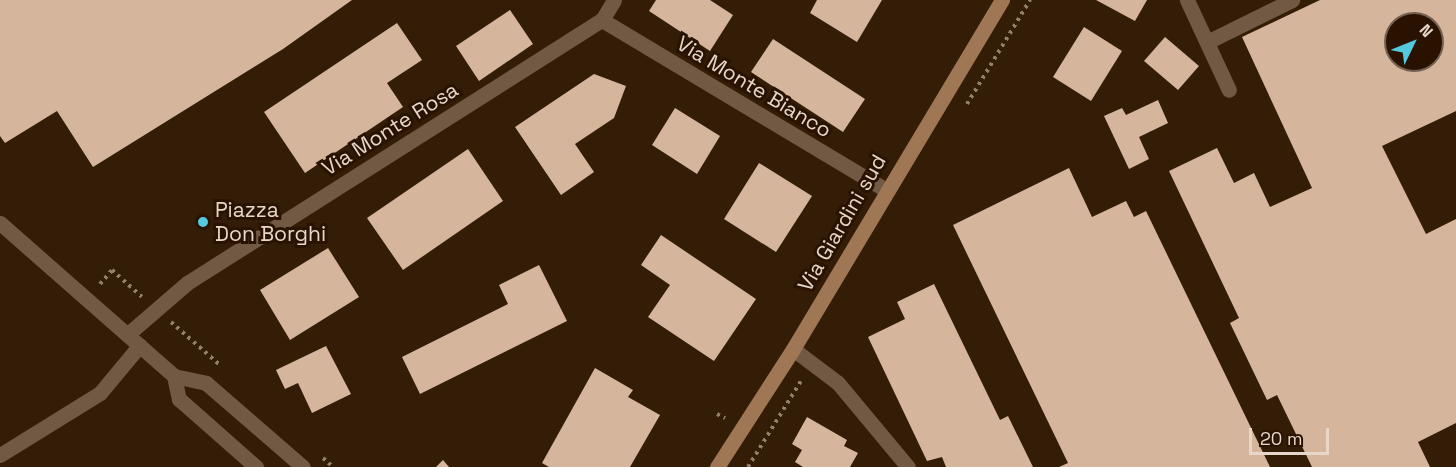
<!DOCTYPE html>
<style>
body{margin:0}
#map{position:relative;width:1456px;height:467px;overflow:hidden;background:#341d07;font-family:"Space Grotesk",sans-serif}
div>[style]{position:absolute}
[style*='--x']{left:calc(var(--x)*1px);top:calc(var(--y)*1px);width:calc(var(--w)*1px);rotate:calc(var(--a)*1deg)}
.building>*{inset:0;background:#d5b69d}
.path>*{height:4px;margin-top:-2px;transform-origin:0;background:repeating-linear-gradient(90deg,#927f6e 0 3px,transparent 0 7.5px)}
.minor>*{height:15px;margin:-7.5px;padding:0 7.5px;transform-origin:7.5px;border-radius:7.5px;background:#725944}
.tertiary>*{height:15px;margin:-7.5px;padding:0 7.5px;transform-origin:7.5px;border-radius:7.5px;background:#725944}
.secondary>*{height:15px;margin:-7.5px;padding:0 7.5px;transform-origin:7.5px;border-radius:7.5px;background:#9f7755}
.dots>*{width:16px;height:16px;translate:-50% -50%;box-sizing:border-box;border:3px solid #291300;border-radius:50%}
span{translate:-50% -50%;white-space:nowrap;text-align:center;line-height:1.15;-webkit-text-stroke:6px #291300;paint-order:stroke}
.street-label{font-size:21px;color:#e7d7ca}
.poi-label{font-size:21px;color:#e7d7ca}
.left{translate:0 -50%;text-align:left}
.north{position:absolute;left:1384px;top:12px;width:60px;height:60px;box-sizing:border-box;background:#291300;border:2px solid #756151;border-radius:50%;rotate:47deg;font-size:16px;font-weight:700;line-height:24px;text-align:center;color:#e7d7ca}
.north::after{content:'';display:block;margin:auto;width:21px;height:27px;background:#55cade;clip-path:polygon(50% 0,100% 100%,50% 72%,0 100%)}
.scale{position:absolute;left:1249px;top:428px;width:80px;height:27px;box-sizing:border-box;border:3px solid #e7d7ca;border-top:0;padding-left:8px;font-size:18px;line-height:21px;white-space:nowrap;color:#e7d7ca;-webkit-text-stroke:4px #291300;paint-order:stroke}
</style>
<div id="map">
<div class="building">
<i style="clip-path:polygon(0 0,352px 0,283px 49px,93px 167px,57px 111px,5px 143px,0 136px)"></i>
<i style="clip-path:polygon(656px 0,710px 0,733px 15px,710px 51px,649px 11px)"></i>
<i style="clip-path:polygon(817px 0,882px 0,857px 42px,810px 13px)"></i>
<i style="clip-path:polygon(1096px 0,1147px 0,1135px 21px)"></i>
<i style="clip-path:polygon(evenodd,1320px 0,1456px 0,1456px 111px,1382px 146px,1426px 234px,1456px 219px,1456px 423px,1418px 442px,1430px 467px,1312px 467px,1277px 395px,1267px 400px,1230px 323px,1239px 318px,1169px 171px,1217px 148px,1234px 183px,1254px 173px,1270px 207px,1312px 188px,1242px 37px,1320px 0,1396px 24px,1432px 24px,1432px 60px,1396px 60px,1396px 24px)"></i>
<i style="clip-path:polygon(510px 10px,533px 44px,479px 81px,456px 46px)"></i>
<i style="clip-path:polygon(397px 23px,422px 60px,387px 83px,403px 107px,305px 173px,264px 112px)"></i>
<i style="clip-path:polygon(1084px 27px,1122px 51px,1091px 101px,1053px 77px)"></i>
<i style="clip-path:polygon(1165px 37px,1199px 66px,1178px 90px,1144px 61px)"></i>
<i style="clip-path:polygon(773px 39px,865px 99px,843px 132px,751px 72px)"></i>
<i style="clip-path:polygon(594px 74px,626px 86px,614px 118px,575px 144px,594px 172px,561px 195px,515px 127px)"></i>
<i style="clip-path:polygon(1158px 100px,1168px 123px,1139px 137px,1149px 159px,1129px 169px,1104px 116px,1122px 108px,1126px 115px)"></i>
<i style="clip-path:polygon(675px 108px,720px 136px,697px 174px,652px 145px)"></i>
<i style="clip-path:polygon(468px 149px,503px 201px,403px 270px,367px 218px)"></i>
<i style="clip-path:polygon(759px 163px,812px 196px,776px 252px,724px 219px)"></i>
<i style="clip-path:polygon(1069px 168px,1092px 217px,1126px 201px,1134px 217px,1146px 211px,1270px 467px,1059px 467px,1068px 463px,953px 225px)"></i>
<i style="clip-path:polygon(661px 235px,756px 299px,714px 361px,648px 317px,670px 285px,641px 265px)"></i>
<i style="clip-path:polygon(328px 248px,359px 297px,290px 340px,260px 290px)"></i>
<i style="clip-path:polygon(539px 265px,567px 321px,420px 394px,402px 357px,508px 304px,499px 285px)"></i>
<i style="clip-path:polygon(934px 284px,1000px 420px,1008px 416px,1033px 467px,946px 467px,942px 457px,927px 461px,868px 337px,905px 319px,897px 302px)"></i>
<i style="clip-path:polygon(326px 346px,351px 394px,312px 413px,298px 383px,285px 389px,276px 370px)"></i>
<i style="clip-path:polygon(595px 368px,633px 390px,628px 397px,660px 415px,630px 467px,549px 467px,542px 463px)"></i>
<i style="clip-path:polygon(807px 417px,847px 440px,844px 446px,858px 453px,850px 467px,803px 467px,795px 462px,802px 450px,792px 444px)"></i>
<i style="clip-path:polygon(443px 460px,449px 467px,436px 467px)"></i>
</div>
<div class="path">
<i style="--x:967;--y:104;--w:122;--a:-58.8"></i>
<i style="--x:100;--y:284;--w:18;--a:-49"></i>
<i style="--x:112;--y:270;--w:40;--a:42"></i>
<i style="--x:171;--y:322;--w:67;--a:41.3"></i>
<i style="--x:717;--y:414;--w:9;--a:27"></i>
<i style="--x:323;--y:458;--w:13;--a:42"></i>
<i style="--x:748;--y:467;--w:101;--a:-58.4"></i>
</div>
<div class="minor">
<i style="--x:1187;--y:0;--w:99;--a:65"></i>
<i style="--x:602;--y:20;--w:331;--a:30.9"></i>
<i style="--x:1207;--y:42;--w:95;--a:-26.3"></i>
<i style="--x:128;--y:334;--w:78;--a:-40.8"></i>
<i style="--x:187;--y:283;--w:491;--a:-32.4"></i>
<i style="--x:602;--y:20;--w:23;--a:-59"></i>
<i style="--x:793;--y:349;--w:56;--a:37.1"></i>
<i style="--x:838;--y:383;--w:109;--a:50.2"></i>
<i style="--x:0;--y:455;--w:118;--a:-31.8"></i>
<i style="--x:100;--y:393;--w:62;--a:-50.2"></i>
</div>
<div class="tertiary">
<i style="--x:0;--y:223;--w:232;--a:41.3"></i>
<i style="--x:174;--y:376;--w:33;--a:12"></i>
<i style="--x:206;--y:383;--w:128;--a:40.9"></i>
<i style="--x:174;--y:376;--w:24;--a:78"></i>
<i style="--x:179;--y:399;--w:103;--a:41.4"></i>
</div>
<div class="secondary">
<i style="--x:717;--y:467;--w:140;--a:-57.2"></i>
<i style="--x:793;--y:349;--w:407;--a:-59.1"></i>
</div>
<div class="dots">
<i style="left:203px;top:222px;background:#55cade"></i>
</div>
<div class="street-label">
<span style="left:754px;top:87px;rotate:31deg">Via Monte Bianco</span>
<span style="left:390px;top:129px;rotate:-32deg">Via Monte Rosa</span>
<span style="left:842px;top:223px;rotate:-60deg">Via Giardini sud</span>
</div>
<div class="poi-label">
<span class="left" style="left:215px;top:222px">Piazza<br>Don Borghi</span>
</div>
<div class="north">N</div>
<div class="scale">20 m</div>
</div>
